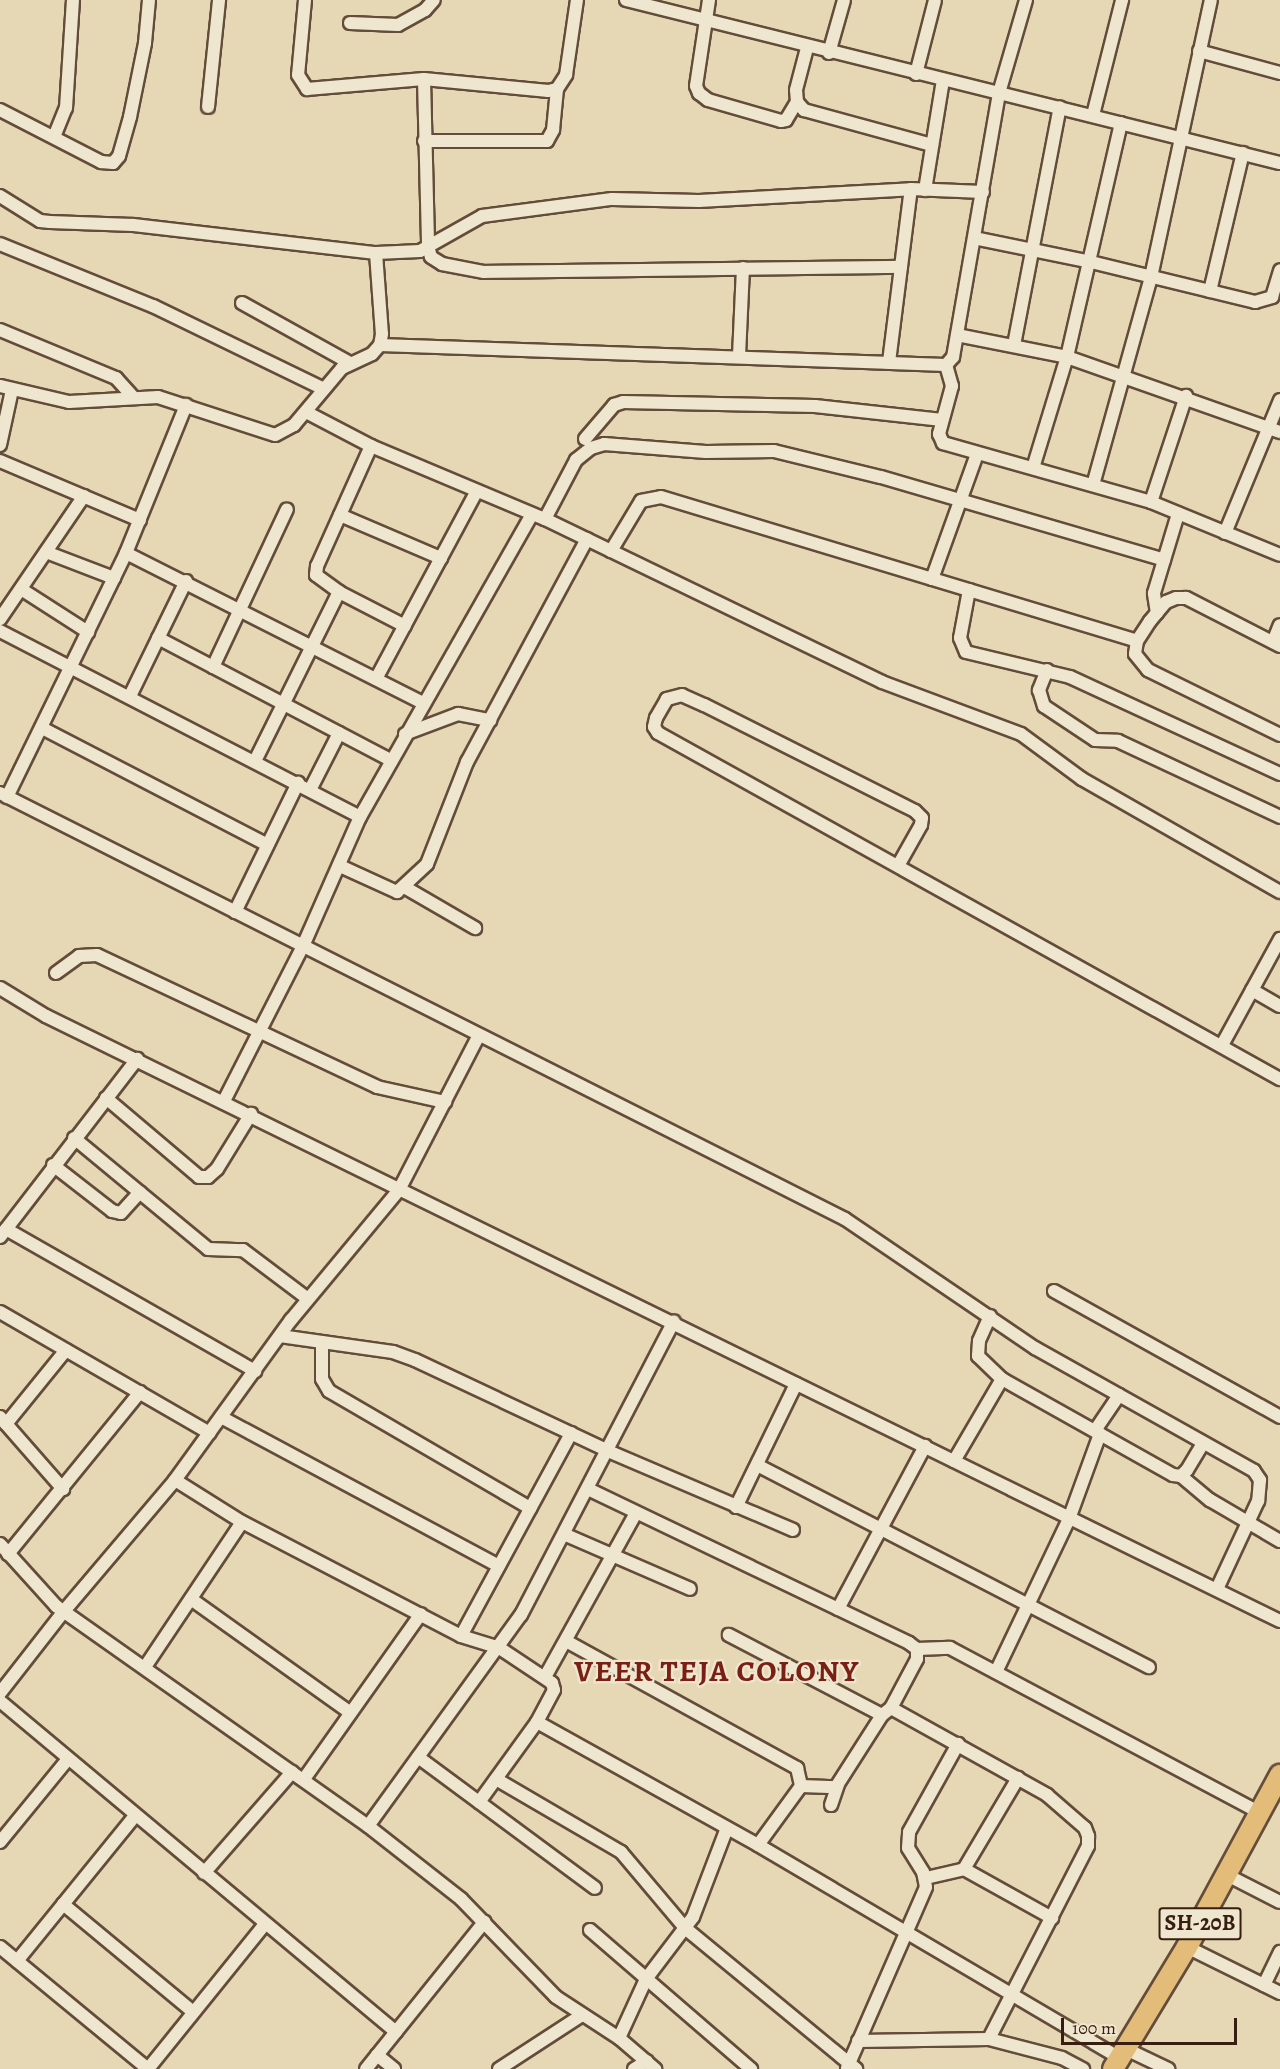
<!DOCTYPE html>
<style>
body{margin:0}
#map{position:relative;width:1280px;height:2069px;overflow:hidden;background:#e7d8b5;font-family:Alegreya,serif}
div>[style]{position:absolute}
[style*='--x']{left:calc(var(--x)*1px);top:calc(var(--y)*1px);width:calc(var(--w)*1px);rotate:calc(var(--a)*1deg)}
.roads{filter:drop-shadow(2px 0 #634c3a) drop-shadow(-2px 0 #634c3a) drop-shadow(0 2px #634c3a) drop-shadow(0 -2px #634c3a)}
.street>*{height:12px;margin:-6px;padding:0 6px;transform-origin:6px;border-radius:6px;background:#efe6cf}
.primary>*{height:20px;margin:-10px;padding:0 10px;transform-origin:10px;border-radius:10px;background:#e4bc7a}
span{translate:-50% -50%;white-space:nowrap;text-align:center;line-height:1.15;-webkit-text-stroke:4.5px #efe6cf;paint-order:stroke}
.shield-label span{padding:2px 4px;background:#efe6cf;border:2px solid;border-radius:4px;-webkit-text-stroke-width:0}
.shield-label{font-size:22px;color:#371e11;font-weight:700}
.district-label{font-size:30px;color:#7a1f14;font-weight:700;letter-spacing:1.5px}
.scale{position:absolute;left:1061px;top:2018px;width:176px;height:27px;box-sizing:border-box;border:3px solid #371e11;border-top:0;padding-left:8px;font-size:18px;line-height:21px;white-space:nowrap;color:#371e11;-webkit-text-stroke:4px #efe6cf;paint-order:stroke}
</style>
<div id="map">
<div class="roads">
<div class="street">
<i style="--x:305;--y:0;--w:75;--a:95.3"></i>
<i style="--x:298;--y:75;--w:17;--a:57"></i>
<i style="--x:307;--y:89;--w:117;--a:-4.9"></i>
<i style="--x:424;--y:79;--w:125;--a:5.5"></i>
<i style="--x:548;--y:91;--w:9;--a:-13"></i>
<i style="--x:557;--y:89;--w:17;--a:-57"></i>
<i style="--x:566;--y:75;--w:76;--a:-81.7"></i>
<i style="--x:626;--y:0;--w:674;--a:14"></i>
<i style="--x:709;--y:0;--w:87;--a:98.6"></i>
<i style="--x:696;--y:86;--w:8;--a:67"></i>
<i style="--x:699;--y:93;--w:11;--a:38"></i>
<i style="--x:708;--y:100;--w:76;--a:16"></i>
<i style="--x:781;--y:121;--w:5;--a:-11"></i>
<i style="--x:786;--y:120;--w:21;--a:-59"></i>
<i style="--x:350;--y:23;--w:48;--a:2.4"></i>
<i style="--x:398;--y:25;--w:31;--a:-29"></i>
<i style="--x:425;--y:10;--w:13;--a:-48"></i>
<i style="--x:807;--y:48;--w:43;--a:104.7"></i>
<i style="--x:796;--y:90;--w:12;--a:85"></i>
<i style="--x:797;--y:102;--w:11;--a:49"></i>
<i style="--x:804;--y:110;--w:133;--a:15.3"></i>
<i style="--x:1199;--y:51;--w:84;--a:15.2"></i>
<i style="--x:829;--y:53;--w:55;--a:-74.2"></i>
<i style="--x:916;--y:74;--w:76;--a:-75.6"></i>
<i style="--x:424;--y:79;--w:167;--a:88.6"></i>
<i style="--x:428;--y:246;--w:11;--a:75"></i>
<i style="--x:431;--y:257;--w:13;--a:32"></i>
<i style="--x:442;--y:264;--w:43;--a:10.8"></i>
<i style="--x:484;--y:272;--w:417;--a:-0.7"></i>
<i style="--x:208;--y:107;--w:108;--a:-84.1"></i>
<i style="--x:0;--y:110;--w:114;--a:27.2"></i>
<i style="--x:101;--y:162;--w:12;--a:5"></i>
<i style="--x:113;--y:163;--w:9;--a:-49"></i>
<i style="--x:119;--y:156;--w:41;--a:-74.2"></i>
<i style="--x:130;--y:117;--w:76;--a:-78.5"></i>
<i style="--x:145;--y:43;--w:43;--a:-84.7"></i>
<i style="--x:1093;--y:115;--w:119;--a:-75.8"></i>
<i style="--x:54;--y:137;--w:31;--a:-68"></i>
<i style="--x:66;--y:108;--w:108;--a:-86.3"></i>
<i style="--x:424;--y:141;--w:123;--a:0"></i>
<i style="--x:547;--y:141;--w:13;--a:-61"></i>
<i style="--x:553;--y:130;--w:41;--a:-84.4"></i>
<i style="--x:925;--y:190;--w:111;--a:-80.7"></i>
<i style="--x:0;--y:196;--w:47;--a:32"></i>
<i style="--x:40;--y:221;--w:10;--a:6"></i>
<i style="--x:50;--y:222;--w:83;--a:2.1"></i>
<i style="--x:133;--y:225;--w:245;--a:6.6"></i>
<i style="--x:376;--y:253;--w:81;--a:85.8"></i>
<i style="--x:382;--y:334;--w:11;--a:100"></i>
<i style="--x:380;--y:345;--w:12;--a:132"></i>
<i style="--x:372;--y:354;--w:33;--a:155"></i>
<i style="--x:342;--y:368;--w:75;--a:130.1"></i>
<i style="--x:294;--y:425;--w:21;--a:152"></i>
<i style="--x:275;--y:435;--w:123;--a:-162"></i>
<i style="--x:158;--y:397;--w:89;--a:176.8"></i>
<i style="--x:69;--y:402;--w:71;--a:-166.9"></i>
<i style="--x:974;--y:238;--w:119;--a:11.6"></i>
<i style="--x:1091;--y:262;--w:169;--a:13.7"></i>
<i style="--x:1255;--y:302;--w:18;--a:-16"></i>
<i style="--x:1272;--y:297;--w:28;--a:-73"></i>
<i style="--x:0;--y:244;--w:165;--a:22.1"></i>
<i style="--x:153;--y:306;--w:190;--a:25.9"></i>
<i style="--x:376;--y:253;--w:44;--a:-2.6"></i>
<i style="--x:420;--y:251;--w:71;--a:-29.4"></i>
<i style="--x:482;--y:216;--w:131;--a:-7.5"></i>
<i style="--x:612;--y:199;--w:87;--a:1.3"></i>
<i style="--x:699;--y:201;--w:212;--a:-3.2"></i>
<i style="--x:911;--y:189;--w:72;--a:2.4"></i>
<i style="--x:1210;--y:291;--w:142;--a:-76.6"></i>
<i style="--x:242;--y:303;--w:124;--a:29.1"></i>
<i style="--x:0;--y:330;--w:126;--a:22.5"></i>
<i style="--x:116;--y:378;--w:27;--a:48"></i>
<i style="--x:957;--y:335;--w:112;--a:11.3"></i>
<i style="--x:1067;--y:357;--w:226;--a:19.4"></i>
<i style="--x:380;--y:345;--w:566;--a:2.02"></i>
<i style="--x:946;--y:365;--w:11;--a:-49"></i>
<i style="--x:953;--y:357;--w:268;--a:-80.1"></i>
<i style="--x:999;--y:93;--w:97;--a:-73.8"></i>
<i style="--x:1014;--y:345;--w:242;--a:-79.1"></i>
<i style="--x:739;--y:356;--w:88;--a:-87.4"></i>
<i style="--x:889;--y:362;--w:174;--a:-82.8"></i>
<i style="--x:946;--y:365;--w:22;--a:74"></i>
<i style="--x:952;--y:386;--w:50;--a:105.2"></i>
<i style="--x:939;--y:434;--w:10;--a:66"></i>
<i style="--x:943;--y:443;--w:216;--a:15.8"></i>
<i style="--x:1151;--y:502;--w:139;--a:22.3"></i>
<i style="--x:306;--y:412;--w:73;--a:27.6"></i>
<i style="--x:371;--y:446;--w:189;--a:22.8"></i>
<i style="--x:545;--y:519;--w:374;--a:25.8"></i>
<i style="--x:882;--y:682;--w:148;--a:20.5"></i>
<i style="--x:1021;--y:734;--w:76;--a:36.4"></i>
<i style="--x:1082;--y:779;--w:228;--a:29.7"></i>
<i style="--x:585;--y:439;--w:45;--a:-49.5"></i>
<i style="--x:614;--y:405;--w:9;--a:-18"></i>
<i style="--x:623;--y:402;--w:192;--a:1.2"></i>
<i style="--x:815;--y:406;--w:128;--a:6.3"></i>
<i style="--x:0;--y:445;--w:56;--a:-77.7"></i>
<i style="--x:371;--y:446;--w:132;--a:114.2"></i>
<i style="--x:317;--y:566;--w:9;--a:96"></i>
<i style="--x:316;--y:575;--w:29;--a:36"></i>
<i style="--x:339;--y:592;--w:74;--a:27.3"></i>
<i style="--x:0;--y:461;--w:152;--a:22.9"></i>
<i style="--x:1033;--y:468;--w:116;--a:-73"></i>
<i style="--x:1067;--y:357;--w:240;--a:-77"></i>
<i style="--x:1093;--y:485;--w:216;--a:-74.4"></i>
<i style="--x:1151;--y:277;--w:283;--a:-77.8"></i>
<i style="--x:1151;--y:502;--w:112;--a:-71.7"></i>
<i style="--x:340;--y:515;--w:110;--a:23.1"></i>
<i style="--x:545;--y:519;--w:67;--a:-62.3"></i>
<i style="--x:576;--y:460;--w:19;--a:-39"></i>
<i style="--x:591;--y:448;--w:14;--a:-17"></i>
<i style="--x:604;--y:444;--w:102;--a:4.5"></i>
<i style="--x:706;--y:452;--w:68;--a:-0.8"></i>
<i style="--x:774;--y:451;--w:110;--a:13.7"></i>
<i style="--x:881;--y:477;--w:295;--a:16.3"></i>
<i style="--x:1225;--y:533;--w:144;--a:-67.5"></i>
<i style="--x:611;--y:551;--w:58;--a:-59"></i>
<i style="--x:641;--y:501;--w:20;--a:-11"></i>
<i style="--x:661;--y:497;--w:497;--a:16.8"></i>
<i style="--x:46;--y:552;--w:73;--a:20.9"></i>
<i style="--x:126;--y:553;--w:333;--a:26.8"></i>
<i style="--x:932;--y:579;--w:133;--a:-70.2"></i>
<i style="--x:21;--y:589;--w:80;--a:32.7"></i>
<i style="--x:969;--y:590;--w:49;--a:100.6"></i>
<i style="--x:960;--y:638;--w:15;--a:67"></i>
<i style="--x:966;--y:652;--w:107;--a:13.5"></i>
<i style="--x:1070;--y:677;--w:231;--a:24.8"></i>
<i style="--x:1157;--y:613;--w:20;--a:-99"></i>
<i style="--x:1154;--y:593;--w:83;--a:-73.1"></i>
<i style="--x:0;--y:619;--w:149;--a:-55.7"></i>
<i style="--x:0;--y:631;--w:405;--a:27.3"></i>
<i style="--x:158;--y:638;--w:262;--a:27.7"></i>
<i style="--x:1273;--y:642;--w:18;--a:-68"></i>
<i style="--x:1280;--y:646;--w:106;--a:-152.9"></i>
<i style="--x:1186;--y:598;--w:10;--a:180"></i>
<i style="--x:1176;--y:598;--w:11;--a:158"></i>
<i style="--x:1166;--y:602;--w:25;--a:130"></i>
<i style="--x:1150;--y:621;--w:24;--a:123"></i>
<i style="--x:1137;--y:641;--w:13;--a:99"></i>
<i style="--x:1135;--y:654;--w:21;--a:51"></i>
<i style="--x:1148;--y:670;--w:147;--a:26.2"></i>
<i style="--x:213;--y:667;--w:174;--a:-64.9"></i>
<i style="--x:1047;--y:670;--w:22;--a:112"></i>
<i style="--x:1039;--y:690;--w:17;--a:73"></i>
<i style="--x:1044;--y:706;--w:61;--a:33.7"></i>
<i style="--x:1095;--y:740;--w:23;--a:2"></i>
<i style="--x:1118;--y:741;--w:179;--a:25.1"></i>
<i style="--x:376;--y:679;--w:213;--a:-61.8"></i>
<i style="--x:130;--y:696;--w:128;--a:-64"></i>
<i style="--x:42;--y:728;--w:254;--a:27.4"></i>
<i style="--x:405;--y:734;--w:57;--a:-20.7"></i>
<i style="--x:458;--y:714;--w:33;--a:11"></i>
<i style="--x:255;--y:761;--w:189;--a:-63.6"></i>
<i style="--x:310;--y:790;--w:64;--a:-63"></i>
<i style="--x:0;--y:793;--w:946;--a:26.75"></i>
<i style="--x:845;--y:1219;--w:230;--a:34.2"></i>
<i style="--x:1035;--y:1348;--w:251;--a:29.3"></i>
<i style="--x:1254;--y:1471;--w:11;--a:56"></i>
<i style="--x:1260;--y:1480;--w:21;--a:95"></i>
<i style="--x:1258;--y:1501;--w:97;--a:115"></i>
<i style="--x:7;--y:797;--w:271;--a:-64"></i>
<i style="--x:126;--y:553;--w:160;--a:-67.9"></i>
<i style="--x:899;--y:864;--w:45;--a:-60.6"></i>
<i style="--x:921;--y:825;--w:7;--a:-82"></i>
<i style="--x:922;--y:818;--w:10;--a:-135"></i>
<i style="--x:915;--y:811;--w:236;--a:-153.3"></i>
<i style="--x:704;--y:705;--w:24;--a:-156"></i>
<i style="--x:682;--y:695;--w:16;--a:165"></i>
<i style="--x:667;--y:699;--w:22;--a:120"></i>
<i style="--x:656;--y:718;--w:9;--a:103"></i>
<i style="--x:654;--y:727;--w:7;--a:56"></i>
<i style="--x:658;--y:733;--w:712;--a:29.09"></i>
<i style="--x:340;--y:866;--w:63;--a:24.5"></i>
<i style="--x:397;--y:892;--w:41;--a:-43"></i>
<i style="--x:427;--y:864;--w:110;--a:-68.6"></i>
<i style="--x:467;--y:762;--w:253;--a:-61.7"></i>
<i style="--x:406;--y:888;--w:80;--a:30.1"></i>
<i style="--x:235;--y:912;--w:144;--a:-64"></i>
<i style="--x:56;--y:973;--w:29;--a:-36"></i>
<i style="--x:79;--y:956;--w:18;--a:-3"></i>
<i style="--x:97;--y:955;--w:310;--a:25.2"></i>
<i style="--x:377;--y:1087;--w:70;--a:12.4"></i>
<i style="--x:0;--y:988;--w:54;--a:31.3"></i>
<i style="--x:46;--y:1016;--w:1374;--a:26.12"></i>
<i style="--x:1252;--y:990;--w:32;--a:30"></i>
<i style="--x:1222;--y:1045;--w:121;--a:-61.3"></i>
<i style="--x:106;--y:1098;--w:122;--a:40.3"></i>
<i style="--x:199;--y:1177;--w:9;--a:0"></i>
<i style="--x:208;--y:1177;--w:12;--a:-42"></i>
<i style="--x:217;--y:1169;--w:65;--a:-58.3"></i>
<i style="--x:224;--y:1101;--w:174;--a:-63"></i>
<i style="--x:303;--y:946;--w:141;--a:-66.2"></i>
<i style="--x:360;--y:817;--w:348;--a:-60.4"></i>
<i style="--x:74;--y:1138;--w:174;--a:39.6"></i>
<i style="--x:208;--y:1249;--w:35;--a:2"></i>
<i style="--x:243;--y:1250;--w:81;--a:37"></i>
<i style="--x:53;--y:1165;--w:75;--a:37.9"></i>
<i style="--x:112;--y:1211;--w:9;--a:13"></i>
<i style="--x:121;--y:1213;--w:28;--a:-48"></i>
<i style="--x:6;--y:1229;--w:287;--a:29.7"></i>
<i style="--x:0;--y:1237;--w:225;--a:-52.4"></i>
<i style="--x:1054;--y:1291;--w:259;--a:29.1"></i>
<i style="--x:0;--y:1312;--w:242;--a:30"></i>
<i style="--x:990;--y:1316;--w:27;--a:114"></i>
<i style="--x:979;--y:1341;--w:15;--a:94"></i>
<i style="--x:978;--y:1356;--w:33;--a:44"></i>
<i style="--x:1002;--y:1379;--w:196;--a:29.3"></i>
<i style="--x:1173;--y:1475;--w:8;--a:7"></i>
<i style="--x:1181;--y:1476;--w:8;--a:-45"></i>
<i style="--x:1187;--y:1470;--w:31;--a:-59"></i>
<i style="--x:280;--y:1336;--w:114;--a:8.1"></i>
<i style="--x:393;--y:1352;--w:23;--a:20"></i>
<i style="--x:415;--y:1360;--w:213;--a:25.2"></i>
<i style="--x:608;--y:1451;--w:201;--a:23.1"></i>
<i style="--x:322;--y:1342;--w:37;--a:90"></i>
<i style="--x:322;--y:1379;--w:14;--a:60"></i>
<i style="--x:329;--y:1391;--w:233;--a:30.2"></i>
<i style="--x:0;--y:1417;--w:96;--a:48.8"></i>
<i style="--x:221;--y:1417;--w:315;--a:28.2"></i>
<i style="--x:6;--y:1424;--w:95;--a:-51"></i>
<i style="--x:954;--y:1461;--w:95;--a:-59.7"></i>
<i style="--x:757;--y:1465;--w:441;--a:27.3"></i>
<i style="--x:1181;--y:1476;--w:38;--a:40"></i>
<i style="--x:1210;--y:1500;--w:81;--a:30.4"></i>
<i style="--x:175;--y:1480;--w:79;--a:32.1"></i>
<i style="--x:242;--y:1522;--w:247;--a:27.5"></i>
<i style="--x:461;--y:1636;--w:39;--a:17"></i>
<i style="--x:498;--y:1647;--w:65;--a:33.7"></i>
<i style="--x:552;--y:1683;--w:7;--a:74"></i>
<i style="--x:554;--y:1690;--w:36;--a:118"></i>
<i style="--x:537;--y:1722;--w:99;--a:125.9"></i>
<i style="--x:588;--y:1489;--w:356;--a:25.6"></i>
<i style="--x:909;--y:1643;--w:10;--a:37"></i>
<i style="--x:917;--y:1649;--w:10;--a:90"></i>
<i style="--x:917;--y:1659;--w:55;--a:118"></i>
<i style="--x:891;--y:1708;--w:11;--a:142"></i>
<i style="--x:882;--y:1715;--w:173;--a:-152.4"></i>
<i style="--x:736;--y:1507;--w:137;--a:-64"></i>
<i style="--x:566;--y:1535;--w:135;--a:23.5"></i>
<i style="--x:0;--y:1544;--w:84;--a:47.9"></i>
<i style="--x:56;--y:1606;--w:382;--a:35.2"></i>
<i style="--x:368;--y:1826;--w:118;--a:38.1"></i>
<i style="--x:461;--y:1899;--w:136;--a:45.9"></i>
<i style="--x:556;--y:1997;--w:75;--a:33.1"></i>
<i style="--x:619;--y:2038;--w:48;--a:40.7"></i>
<i style="--x:8;--y:1554;--w:209;--a:-50.8"></i>
<i style="--x:191;--y:1599;--w:196;--a:35.5"></i>
<i style="--x:838;--y:1609;--w:185;--a:-61.9"></i>
<i style="--x:461;--y:1636;--w:231;--a:-61.5"></i>
<i style="--x:566;--y:1641;--w:264;--a:28.8"></i>
<i style="--x:797;--y:1768;--w:18;--a:77"></i>
<i style="--x:801;--y:1786;--w:73;--a:126.1"></i>
<i style="--x:917;--y:1649;--w:33;--a:-2"></i>
<i style="--x:950;--y:1648;--w:350;--a:28"></i>
<i style="--x:145;--y:1667;--w:174;--a:-56.2"></i>
<i style="--x:996;--y:1672;--w:170;--a:-64.5"></i>
<i style="--x:1069;--y:1519;--w:90;--a:-70"></i>
<i style="--x:1100;--y:1434;--w:6;--a:-129"></i>
<i style="--x:1096;--y:1429;--w:41;--a:-55.9"></i>
<i style="--x:545;--y:1677;--w:188;--a:-61"></i>
<i style="--x:0;--y:1693;--w:104;--a:-52"></i>
<i style="--x:64;--y:1611;--w:172;--a:-49.7"></i>
<i style="--x:175;--y:1480;--w:198;--a:-54.1"></i>
<i style="--x:291;--y:1320;--w:169;--a:-50.3"></i>
<i style="--x:399;--y:1190;--w:174;--a:-62.7"></i>
<i style="--x:0;--y:1701;--w:516;--a:39.89"></i>
<i style="--x:891;--y:1708;--w:179;--a:29.1"></i>
<i style="--x:1047;--y:1795;--w:50;--a:41"></i>
<i style="--x:1085;--y:1828;--w:9;--a:69"></i>
<i style="--x:1088;--y:1836;--w:10;--a:90"></i>
<i style="--x:1088;--y:1846;--w:217;--a:117.2"></i>
<i style="--x:537;--y:1722;--w:253;--a:29.1"></i>
<i style="--x:758;--y:1845;--w:420;--a:30.5"></i>
<i style="--x:418;--y:1757;--w:220;--a:36.5"></i>
<i style="--x:304;--y:1779;--w:202;--a:-54.7"></i>
<i style="--x:496;--y:1779;--w:145;--a:30.3"></i>
<i style="--x:621;--y:1852;--w:99;--a:49.9"></i>
<i style="--x:685;--y:1928;--w:222;--a:39.5"></i>
<i style="--x:801;--y:1786;--w:35;--a:2"></i>
<i style="--x:836;--y:1787;--w:85;--a:-57.4"></i>
<i style="--x:831;--y:1805;--w:21;--a:-71"></i>
<i style="--x:368;--y:1826;--w:261;--a:-54.1"></i>
<i style="--x:521;--y:1615;--w:331;--a:-62.5"></i>
<i style="--x:0;--y:1842;--w:107;--a:-50.7"></i>
<i style="--x:964;--y:1869;--w:101;--a:29.1"></i>
<i style="--x:204;--y:1873;--w:134;--a:-48.9"></i>
<i style="--x:1227;--y:1875;--w:59;--a:27"></i>
<i style="--x:926;--y:1878;--w:39;--a:-13"></i>
<i style="--x:964;--y:1869;--w:106;--a:-59.3"></i>
<i style="--x:63;--y:1904;--w:169;--a:39.7"></i>
<i style="--x:590;--y:1930;--w:213;--a:40.8"></i>
<i style="--x:0;--y:1947;--w:192;--a:39.5"></i>
<i style="--x:1187;--y:1947;--w:104;--a:26.3"></i>
<i style="--x:17;--y:1961;--w:187;--a:-50.9"></i>
<i style="--x:1264;--y:1985;--w:37;--a:-64"></i>
<i style="--x:619;--y:2038;--w:65;--a:-65.4"></i>
<i style="--x:646;--y:1979;--w:78;--a:-52.8"></i>
<i style="--x:693;--y:1917;--w:95;--a:-69.1"></i>
<i style="--x:858;--y:2041;--w:131;--a:-0.9"></i>
<i style="--x:989;--y:2039;--w:75;--a:14.6"></i>
<i style="--x:1062;--y:2058;--w:24;--a:28"></i>
<i style="--x:1126;--y:2049;--w:47;--a:25.5"></i>
<i style="--x:377;--y:2055;--w:22;--a:39"></i>
<i style="--x:847;--y:2068;--w:197;--a:-66.4"></i>
<i style="--x:926;--y:1887;--w:15;--a:-101"></i>
<i style="--x:923;--y:1872;--w:28;--a:-122"></i>
<i style="--x:908;--y:1848;--w:16;--a:-86"></i>
<i style="--x:909;--y:1832;--w:101;--a:-60.9"></i>
<i style="--x:148;--y:2069;--w:186;--a:-51.1"></i>
<i style="--x:366;--y:2069;--w:189;--a:-51.2"></i>
<i style="--x:499;--y:2069;--w:99;--a:-33"></i>
<i style="--x:634;--y:2069;--w:15;--a:-32"></i>
</div>
<div class="primary">
<i style="--x:1113;--y:2069;--w:143;--a:-58.8"></i>
<i style="--x:1187;--y:1947;--w:196;--a:-61.6"></i>
</div>
</div>
<div class="shield-label">
<span style="left:1200px;top:1924px">SH-20B</span>
</div>
<div class="district-label">
<span style="left:717px;top:1671px">VEER TEJA COLONY</span>
</div>
<div class="scale">100 m</div>
</div>
